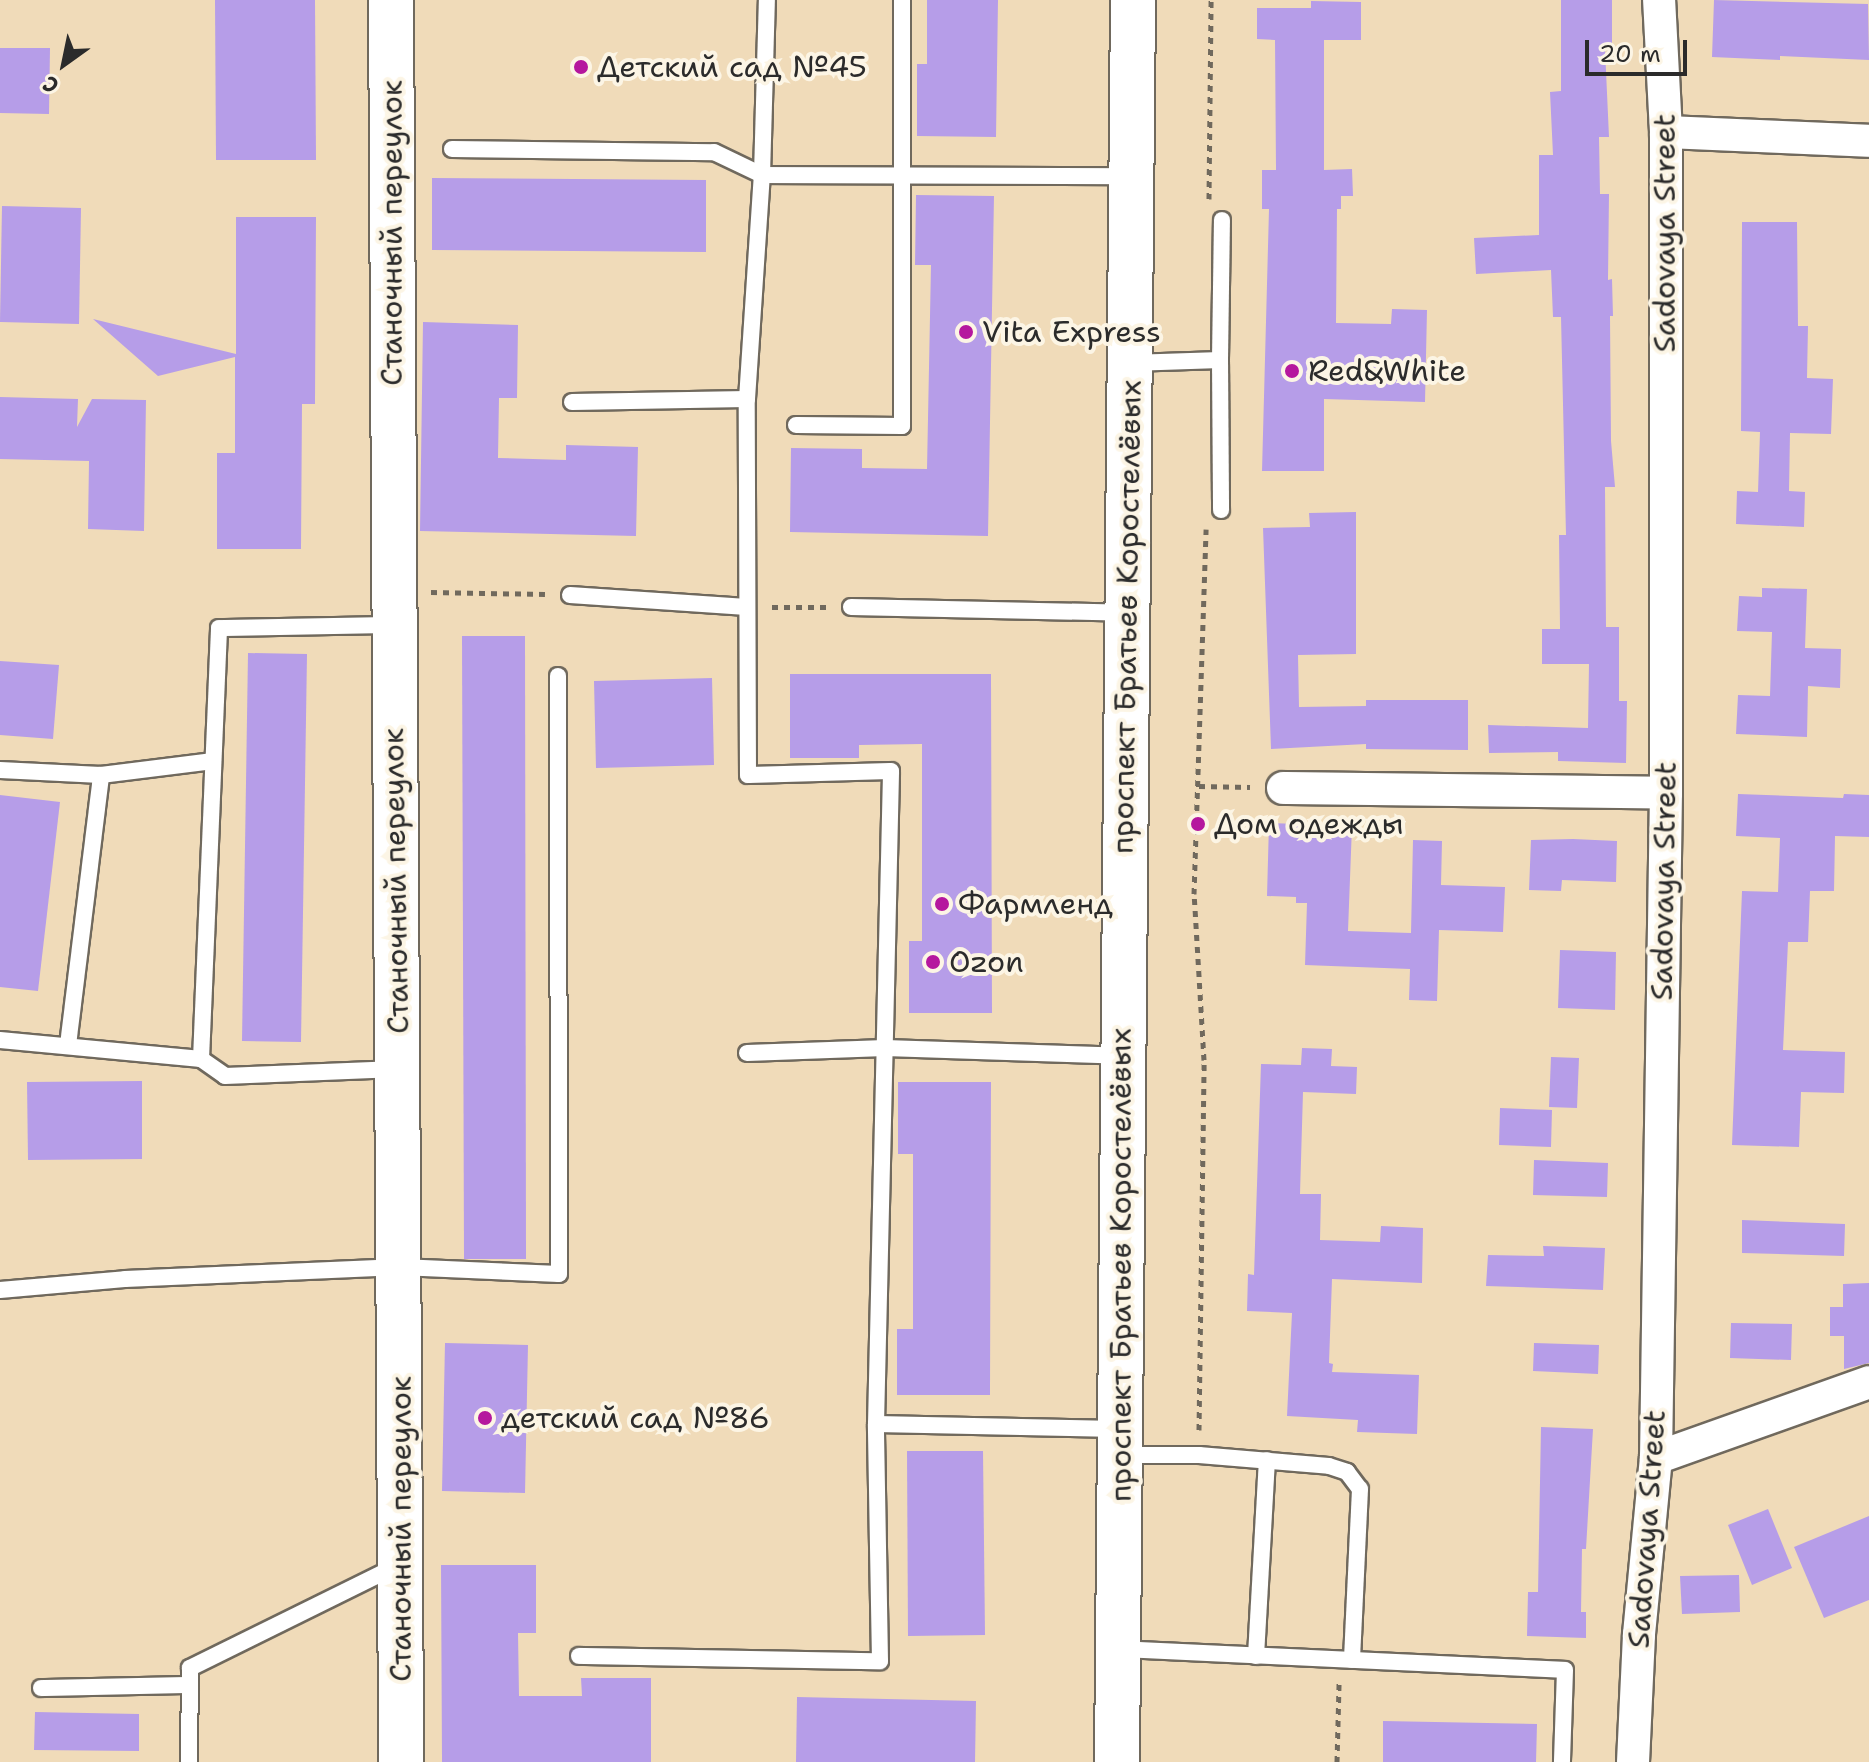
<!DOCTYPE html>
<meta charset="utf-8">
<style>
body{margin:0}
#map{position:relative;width:1869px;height:1762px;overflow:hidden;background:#f0dbb9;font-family:"Shantell Sans",sans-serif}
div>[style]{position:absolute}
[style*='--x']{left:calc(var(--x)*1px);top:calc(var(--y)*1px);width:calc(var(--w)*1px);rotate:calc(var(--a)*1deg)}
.building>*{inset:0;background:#b69de8}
.path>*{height:5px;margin-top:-2.5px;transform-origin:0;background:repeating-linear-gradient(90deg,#70695d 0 6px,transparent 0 12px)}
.roads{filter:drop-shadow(2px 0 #70695d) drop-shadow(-2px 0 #70695d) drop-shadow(0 2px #70695d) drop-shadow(0 -2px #70695d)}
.service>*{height:16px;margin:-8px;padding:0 8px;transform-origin:8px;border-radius:8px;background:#fff}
.minor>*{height:32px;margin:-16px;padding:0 16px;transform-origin:16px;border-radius:16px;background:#fff}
.secondary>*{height:44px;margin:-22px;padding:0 22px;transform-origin:22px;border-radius:22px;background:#fff}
.primary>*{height:44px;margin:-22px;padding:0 22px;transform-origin:22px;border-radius:22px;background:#fff}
.dots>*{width:22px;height:22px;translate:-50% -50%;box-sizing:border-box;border:4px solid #fcf5e5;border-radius:50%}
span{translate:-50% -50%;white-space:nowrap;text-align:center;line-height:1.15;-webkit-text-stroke:8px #fcf5e5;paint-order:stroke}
.poi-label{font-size:30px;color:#2b2b2b}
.left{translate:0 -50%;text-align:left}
.street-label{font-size:30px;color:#2b2b2b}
.north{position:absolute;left:24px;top:24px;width:80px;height:80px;-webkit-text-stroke:6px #fcf5e5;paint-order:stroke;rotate:213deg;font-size:22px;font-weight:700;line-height:32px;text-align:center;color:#2b2b2b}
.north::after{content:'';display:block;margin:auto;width:28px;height:36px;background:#2b2b2b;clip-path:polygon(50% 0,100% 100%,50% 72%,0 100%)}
.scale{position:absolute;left:1585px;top:40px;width:102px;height:36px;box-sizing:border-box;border:4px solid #2b2b2b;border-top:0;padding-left:10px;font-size:24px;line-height:28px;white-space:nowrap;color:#2b2b2b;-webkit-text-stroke:6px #fcf5e5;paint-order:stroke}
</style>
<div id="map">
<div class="building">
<i style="clip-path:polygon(215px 0,315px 0,316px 160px,216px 160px)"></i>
<i style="clip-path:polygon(927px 0,998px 0,996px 137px,917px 136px,917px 64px,927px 64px)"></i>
<i style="clip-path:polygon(1561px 0,1612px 0,1612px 49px,1605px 49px,1609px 137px,1599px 137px,1600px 194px,1609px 194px,1608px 280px,1612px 279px,1613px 316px,1610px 316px,1611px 441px,1615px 487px,1605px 487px,1606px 627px,1619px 627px,1619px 701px,1627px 701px,1626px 763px,1558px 761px,1558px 752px,1489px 753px,1488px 725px,1588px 728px,1589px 664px,1542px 664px,1542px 629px,1560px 629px,1559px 535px,1566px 535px,1561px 317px,1553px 317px,1551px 270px,1476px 274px,1474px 238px,1539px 235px,1539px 155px,1553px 155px,1550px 92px,1561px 91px)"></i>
<i style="clip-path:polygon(1714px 0,1868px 4px,1869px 60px,1780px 56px,1780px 60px,1712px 57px)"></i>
<i style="clip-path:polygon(1311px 1px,1361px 2px,1361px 40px,1324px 40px,1324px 170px,1352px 169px,1353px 196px,1341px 196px,1341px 209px,1337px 209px,1336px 323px,1391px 324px,1392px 309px,1427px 310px,1425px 402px,1324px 399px,1324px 471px,1262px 471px,1269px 209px,1262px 209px,1262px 170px,1276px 170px,1275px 40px,1257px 39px,1257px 8px,1311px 8px)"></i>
<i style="clip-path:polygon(0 48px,50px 48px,49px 114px,0 113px)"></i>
<i style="clip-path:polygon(432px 178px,706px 180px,706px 252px,432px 250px)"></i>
<i style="clip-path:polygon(916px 195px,994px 196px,988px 536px,790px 532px,791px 448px,862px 449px,862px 468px,927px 469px,931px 265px,915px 265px)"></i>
<i style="clip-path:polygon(2px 206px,81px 208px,79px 324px,0 322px)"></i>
<i style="clip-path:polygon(236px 217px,316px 217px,315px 404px,302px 404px,301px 549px,217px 549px,217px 453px,235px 453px,235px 357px,158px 376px,93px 319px,236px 354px)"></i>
<i style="clip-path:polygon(1742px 222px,1797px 222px,1798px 326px,1808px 326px,1807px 378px,1833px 379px,1831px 434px,1790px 433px,1789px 491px,1805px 492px,1804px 527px,1736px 524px,1737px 491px,1758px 492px,1760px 432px,1741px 431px)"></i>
<i style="clip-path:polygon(423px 322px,518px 325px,517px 398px,499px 398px,498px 458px,566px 460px,566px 445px,638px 447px,636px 536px,420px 531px)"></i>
<i style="clip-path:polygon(0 397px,78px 399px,77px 427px,92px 399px,146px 400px,144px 531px,88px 529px,89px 461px,0 459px)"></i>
<i style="clip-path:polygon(1356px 512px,1356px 654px,1298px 655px,1299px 707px,1366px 706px,1366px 700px,1468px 700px,1468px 750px,1366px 749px,1366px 744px,1271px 749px,1263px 528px,1310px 527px,1309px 513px)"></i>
<i style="clip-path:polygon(1762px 588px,1807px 589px,1805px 648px,1841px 649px,1840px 688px,1808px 686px,1807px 737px,1736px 734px,1738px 695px,1770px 696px,1772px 632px,1737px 631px,1739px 596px,1762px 597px)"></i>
<i style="clip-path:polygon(462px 636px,525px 636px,526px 1259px,464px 1259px)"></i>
<i style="clip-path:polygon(248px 653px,307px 654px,301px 1042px,242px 1041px)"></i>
<i style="clip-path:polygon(0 661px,59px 665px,53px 739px,0 735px)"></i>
<i style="clip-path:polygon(790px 674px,991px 674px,992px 1013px,909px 1013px,909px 941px,922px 941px,922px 744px,859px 745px,859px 758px,790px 758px)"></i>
<i style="clip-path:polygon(712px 678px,714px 765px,596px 768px,594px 681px)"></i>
<i style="clip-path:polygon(1738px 794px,1843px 798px,1844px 794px,1869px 795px,1869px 837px,1835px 836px,1834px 891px,1810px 891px,1808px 942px,1788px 942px,1783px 1050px,1845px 1052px,1844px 1093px,1801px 1092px,1799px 1147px,1732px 1145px,1742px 891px,1778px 892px,1780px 838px,1736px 836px)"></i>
<i style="clip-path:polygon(0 795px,60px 802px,38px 991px,0 987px)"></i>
<i style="clip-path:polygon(1269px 823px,1352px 826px,1348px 931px,1411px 933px,1413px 840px,1442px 841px,1441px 885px,1505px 887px,1503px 932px,1439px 930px,1437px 1001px,1409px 1000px,1410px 969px,1305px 965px,1307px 903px,1296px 903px,1296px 897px,1267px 896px)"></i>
<i style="clip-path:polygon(1573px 839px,1617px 841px,1616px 882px,1562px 880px,1561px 891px,1529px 890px,1531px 840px)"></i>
<i style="clip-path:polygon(1560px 950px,1616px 952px,1615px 1010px,1558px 1008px)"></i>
<i style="clip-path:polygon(1302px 1048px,1332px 1049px,1331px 1066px,1357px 1067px,1356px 1094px,1303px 1092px,1300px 1194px,1321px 1194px,1320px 1240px,1380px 1242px,1381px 1226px,1423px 1228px,1422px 1283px,1332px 1279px,1329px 1363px,1333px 1364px,1332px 1372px,1419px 1375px,1417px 1434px,1357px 1432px,1358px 1420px,1287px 1416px,1292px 1313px,1247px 1311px,1248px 1274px,1254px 1275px,1261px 1064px,1301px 1065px)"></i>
<i style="clip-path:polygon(1551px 1057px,1579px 1058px,1577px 1108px,1549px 1107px)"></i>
<i style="clip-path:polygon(142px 1081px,142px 1159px,28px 1160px,27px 1082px)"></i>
<i style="clip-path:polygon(898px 1082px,991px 1082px,990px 1395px,897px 1395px,897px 1329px,913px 1329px,913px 1154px,898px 1154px)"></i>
<i style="clip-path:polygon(1500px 1108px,1552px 1110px,1551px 1147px,1499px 1145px)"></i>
<i style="clip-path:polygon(1534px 1160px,1608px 1163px,1607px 1197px,1533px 1195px)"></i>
<i style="clip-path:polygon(1742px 1220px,1845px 1224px,1844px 1256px,1742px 1253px)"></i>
<i style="clip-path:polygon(1543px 1246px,1605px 1248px,1603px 1290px,1486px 1286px,1488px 1255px,1544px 1256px)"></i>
<i style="clip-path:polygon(1869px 1283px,1869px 1363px,1844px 1369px,1844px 1336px,1830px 1336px,1830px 1307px,1843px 1307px,1843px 1284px)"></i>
<i style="clip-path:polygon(1731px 1323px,1792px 1324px,1791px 1360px,1730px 1358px)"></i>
<i style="clip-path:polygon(445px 1343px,528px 1345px,525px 1493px,442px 1491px)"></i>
<i style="clip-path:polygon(1534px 1343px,1599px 1345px,1598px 1374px,1533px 1371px)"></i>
<i style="clip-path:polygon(1541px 1427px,1593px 1429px,1586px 1549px,1582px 1549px,1581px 1612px,1586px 1612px,1586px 1638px,1527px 1636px,1528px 1592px,1538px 1592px)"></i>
<i style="clip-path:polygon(907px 1451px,983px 1451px,985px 1635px,908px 1636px)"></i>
<i style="clip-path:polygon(1768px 1509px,1792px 1568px,1752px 1585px,1728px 1525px)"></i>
<i style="clip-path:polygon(1869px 1516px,1869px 1600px,1824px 1618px,1794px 1547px)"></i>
<i style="clip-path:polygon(441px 1565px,536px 1565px,536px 1633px,518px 1633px,519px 1696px,582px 1696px,581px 1678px,651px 1678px,651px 1762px,442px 1762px)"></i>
<i style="clip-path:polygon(1739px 1575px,1740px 1612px,1682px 1614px,1680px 1576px)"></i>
<i style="clip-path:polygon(797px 1697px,976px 1701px,975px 1762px,796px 1762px)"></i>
<i style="clip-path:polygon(35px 1712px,139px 1714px,139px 1751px,34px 1750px)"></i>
<i style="clip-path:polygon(1383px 1721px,1537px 1724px,1536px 1762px,1383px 1762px)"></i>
</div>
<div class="path">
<i style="--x:1209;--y:199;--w:199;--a:-89.4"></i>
<i style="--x:431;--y:592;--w:114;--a:1"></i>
<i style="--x:772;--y:607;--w:58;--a:0"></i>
<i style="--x:1199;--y:786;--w:51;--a:1.1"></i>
<i style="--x:1199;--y:1430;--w:370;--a:-89.2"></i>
<i style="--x:1204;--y:1060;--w:166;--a:-93.4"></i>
<i style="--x:1194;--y:894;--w:365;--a:-88.1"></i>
<i style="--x:1337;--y:1762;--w:79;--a:-88.5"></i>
</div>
<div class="roads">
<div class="service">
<i style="--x:452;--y:149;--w:262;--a:0.7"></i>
<i style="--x:714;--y:152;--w:53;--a:25.6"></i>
<i style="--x:762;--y:175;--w:175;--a:-88.4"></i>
<i style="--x:1220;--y:360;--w:140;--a:-89.2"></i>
<i style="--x:1131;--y:363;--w:89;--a:-1.9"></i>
<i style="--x:1220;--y:360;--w:150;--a:89.6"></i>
<i style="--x:572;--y:402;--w:175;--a:-1"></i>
<i style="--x:796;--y:425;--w:106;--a:0.5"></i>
<i style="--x:902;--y:426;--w:426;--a:-90"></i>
<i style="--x:570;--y:595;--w:177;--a:3.9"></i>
<i style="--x:851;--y:607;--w:275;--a:1.2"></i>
<i style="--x:0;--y:770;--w:101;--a:2.8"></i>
<i style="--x:101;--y:775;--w:113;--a:-7.1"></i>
<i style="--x:0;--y:1040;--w:202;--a:5.4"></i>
<i style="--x:201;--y:1059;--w:29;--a:35"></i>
<i style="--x:225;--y:1076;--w:172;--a:-2.3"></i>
<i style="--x:68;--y:1045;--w:272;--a:-83"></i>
<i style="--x:747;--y:1053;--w:138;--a:-2.1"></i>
<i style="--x:885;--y:1048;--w:236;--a:1.9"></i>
<i style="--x:201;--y:1059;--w:431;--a:-87.6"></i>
<i style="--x:219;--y:628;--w:175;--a:-1"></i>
<i style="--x:0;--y:1290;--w:125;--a:-5"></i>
<i style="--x:125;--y:1279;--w:275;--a:-2.5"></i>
<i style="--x:400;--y:1267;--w:159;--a:2.5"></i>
<i style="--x:559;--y:1274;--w:598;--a:-90.1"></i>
<i style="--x:876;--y:1424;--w:242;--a:1.2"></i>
<i style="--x:1121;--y:1455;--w:78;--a:0"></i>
<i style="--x:1199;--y:1455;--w:130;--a:4.8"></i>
<i style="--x:1329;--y:1466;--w:19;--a:18"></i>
<i style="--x:1347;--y:1472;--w:21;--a:53"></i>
<i style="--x:1360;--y:1489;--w:171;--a:92.7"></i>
<i style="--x:1120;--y:1649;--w:445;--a:2.7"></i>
<i style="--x:1565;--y:1670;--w:92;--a:91.9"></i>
<i style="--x:579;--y:1656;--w:301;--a:1"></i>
<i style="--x:880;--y:1661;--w:237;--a:-91"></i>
<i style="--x:876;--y:1424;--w:653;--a:-88.68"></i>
<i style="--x:891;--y:771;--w:143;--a:178.4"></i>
<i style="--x:748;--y:775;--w:376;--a:-90.2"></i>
<i style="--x:747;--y:399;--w:225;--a:-86.2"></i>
<i style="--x:762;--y:175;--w:367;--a:0.2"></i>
<i style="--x:1256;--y:1656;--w:196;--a:-86.8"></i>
<i style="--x:41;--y:1688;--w:149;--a:-1.2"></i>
<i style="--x:189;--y:1762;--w:94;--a:-89.4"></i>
<i style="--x:190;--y:1668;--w:230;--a:-26.3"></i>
</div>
<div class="minor">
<i style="--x:1666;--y:132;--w:203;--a:2.5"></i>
<i style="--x:1283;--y:788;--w:383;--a:0.7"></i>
<i style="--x:1656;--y:1458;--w:226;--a:-19.6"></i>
<i style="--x:1633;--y:1762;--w:128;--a:-87.3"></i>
<i style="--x:1639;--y:1634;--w:177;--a:-84.5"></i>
<i style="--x:1656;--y:1458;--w:665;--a:-89.14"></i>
<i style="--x:1666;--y:793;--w:661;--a:-90"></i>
<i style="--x:1666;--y:132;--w:132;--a:-93"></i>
</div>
<div class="secondary">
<i style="--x:391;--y:0;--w:1762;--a:89.67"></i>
</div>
<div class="primary">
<i style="--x:1117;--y:1762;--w:1762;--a:-89.48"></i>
</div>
</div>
<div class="dots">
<i style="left:581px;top:67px;background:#b5179e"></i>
<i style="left:966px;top:332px;background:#b5179e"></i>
<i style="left:1292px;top:371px;background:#b5179e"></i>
<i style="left:1198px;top:824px;background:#b5179e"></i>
<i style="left:942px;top:904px;background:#b5179e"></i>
<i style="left:933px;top:962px;background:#b5179e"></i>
<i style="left:485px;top:1418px;background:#b5179e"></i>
</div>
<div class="poi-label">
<span class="left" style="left:597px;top:67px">Детский сад №45</span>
<span class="left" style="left:982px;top:332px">Vita Express</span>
<span class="left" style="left:1308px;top:371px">Red&amp;White</span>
<span class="left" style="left:1214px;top:824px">Дом одежды</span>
<span class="left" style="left:958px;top:904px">Фармленд</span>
<span class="left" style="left:949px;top:962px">Ozon</span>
<span class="left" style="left:501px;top:1418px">детский сад №86</span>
</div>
<div class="street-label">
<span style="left:392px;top:233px;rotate:-90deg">Станочный переулок</span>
<span style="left:1665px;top:233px;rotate:-90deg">Sadovaya Street</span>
<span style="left:1127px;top:617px;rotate:-89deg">проспект Братьев Коростелёвых</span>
<span style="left:396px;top:881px;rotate:-91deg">Станочный переулок</span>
<span style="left:1664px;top:881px;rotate:-89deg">Sadovaya Street</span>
<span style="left:1121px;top:1265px;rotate:-90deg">проспект Братьев Коростелёвых</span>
<span style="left:401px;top:1529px;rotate:-90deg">Станочный переулок</span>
<span style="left:1647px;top:1529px;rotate:-86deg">Sadovaya Street</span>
</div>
<div class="north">С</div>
<div class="scale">20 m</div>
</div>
